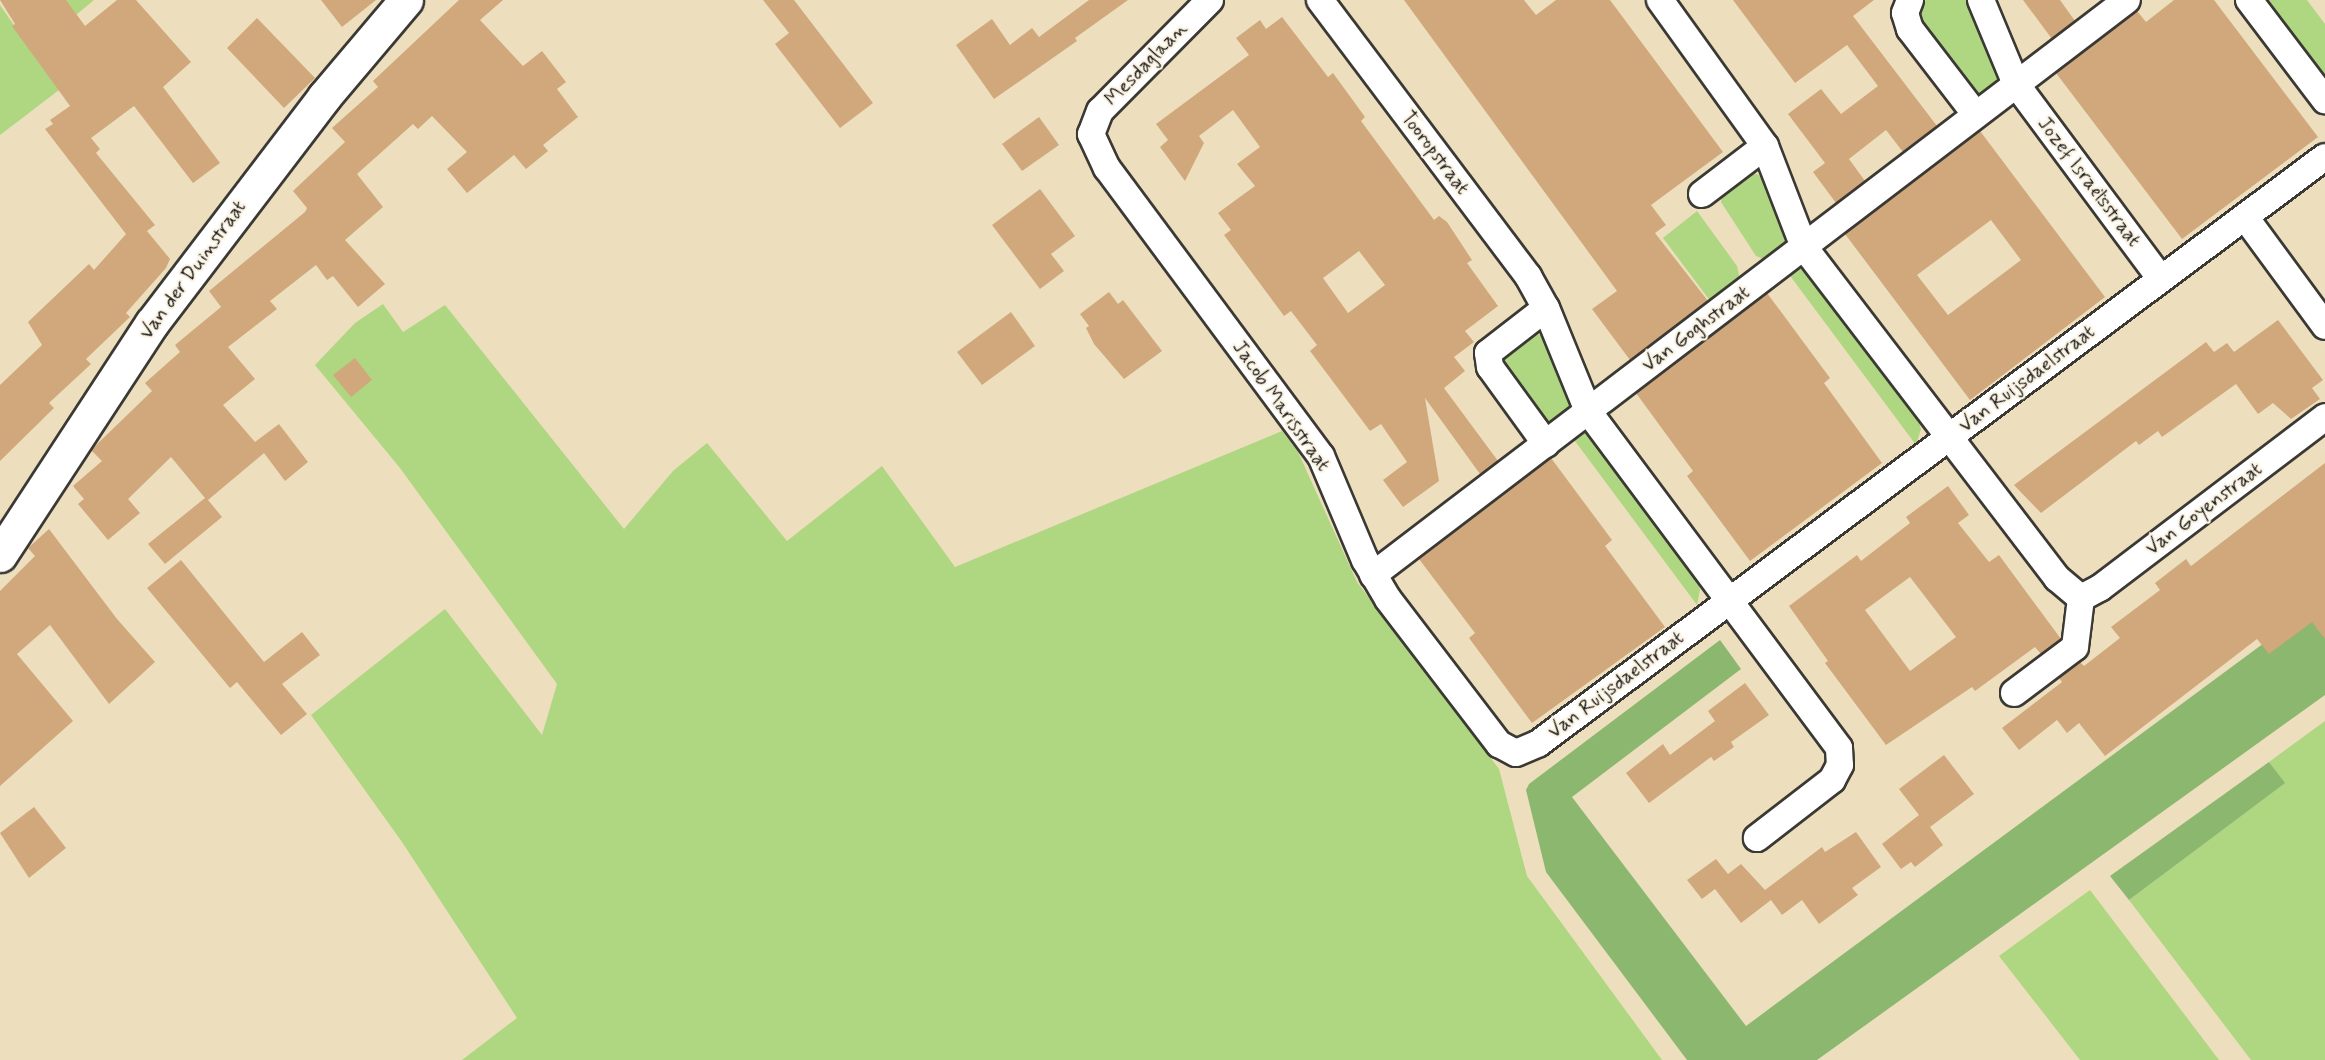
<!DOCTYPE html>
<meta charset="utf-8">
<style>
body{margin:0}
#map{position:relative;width:2325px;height:1060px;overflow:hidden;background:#eddfbe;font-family:Mynerve,sans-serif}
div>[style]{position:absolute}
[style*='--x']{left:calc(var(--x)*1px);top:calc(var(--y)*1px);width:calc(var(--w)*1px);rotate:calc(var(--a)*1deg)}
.green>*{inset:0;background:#afd680}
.forest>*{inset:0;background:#8bb76e}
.building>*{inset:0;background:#d0a87c}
.roads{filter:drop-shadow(2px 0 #3b3934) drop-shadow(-2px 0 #3b3934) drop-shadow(0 2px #3b3934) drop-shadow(0 -2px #3b3934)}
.minor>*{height:26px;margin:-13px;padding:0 13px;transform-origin:13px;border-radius:13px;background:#fff}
.tertiary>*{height:33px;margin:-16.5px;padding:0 16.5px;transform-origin:16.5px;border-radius:16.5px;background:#fff}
span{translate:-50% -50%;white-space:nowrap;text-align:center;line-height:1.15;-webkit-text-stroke:4.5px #fcf5e5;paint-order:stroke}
.street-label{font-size:20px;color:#1c1c1c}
</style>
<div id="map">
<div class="green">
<i style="clip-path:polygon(65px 0,94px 0,76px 15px)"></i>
<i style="clip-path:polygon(1926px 0,1970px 0,2000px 77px,2001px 82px,1983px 97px,1977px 96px,1921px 29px,1918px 13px)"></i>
<i style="clip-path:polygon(2257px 0,2307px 0,2325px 24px,2325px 90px)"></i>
<i style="clip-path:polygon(0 5px,59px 90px,0 135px)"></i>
<i style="clip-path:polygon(1752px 172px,1765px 178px,1787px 237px,1788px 245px,1766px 260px,1756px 256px,1721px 202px,1724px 189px)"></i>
<i style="clip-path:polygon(1697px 211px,1737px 266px,1739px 275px,1739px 281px,1711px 302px,1663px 238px)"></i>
<i style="clip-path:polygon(1793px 267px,1807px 271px,1916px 413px,1921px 429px,1916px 445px,1785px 269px)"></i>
<i style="clip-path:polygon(383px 304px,403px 332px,445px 305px,624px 529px,673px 471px,707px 443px,787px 541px,882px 466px,955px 567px,1282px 431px,1298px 452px,1357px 582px,1499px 769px,1527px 876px,1662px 1060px,462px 1060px,517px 1018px,402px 842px,311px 715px,445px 609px,542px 735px,557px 684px,400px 468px,315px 365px,355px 323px)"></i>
<i style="clip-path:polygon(1535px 333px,1547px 338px,1572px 400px,1572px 409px,1553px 424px,1546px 423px,1503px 367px,1505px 354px,1525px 336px)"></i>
<i style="clip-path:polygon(1581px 430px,1592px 435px,1696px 574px,1700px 590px,1697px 605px,1569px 433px)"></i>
<i style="clip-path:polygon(2325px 721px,2325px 1060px,2251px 1060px,2129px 900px,2284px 783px,2269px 762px)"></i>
<i style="clip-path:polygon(2090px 890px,2219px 1060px,2080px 1060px,1999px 956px)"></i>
</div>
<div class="forest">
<i style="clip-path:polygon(2325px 598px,2325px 695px,1817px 1060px,1687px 1060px,1546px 872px,1526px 790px,1529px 784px,1720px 640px,1741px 669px,1572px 797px,1746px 1026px)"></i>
<i style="clip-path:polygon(2269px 762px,2285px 783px,2129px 900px,2110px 876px)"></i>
</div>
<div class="building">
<i style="clip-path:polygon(0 0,66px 0,85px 26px,117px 0,136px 0,191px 62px,163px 87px,220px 163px,193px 183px,134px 106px,91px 138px,100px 149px,96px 153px,155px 225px,147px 231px,170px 259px,166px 268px,126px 313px,130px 317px,86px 359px,91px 364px,49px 403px,54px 408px,0 461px,0 385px,42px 345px,28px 322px,89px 264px,94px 270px,126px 234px,45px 129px,53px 124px,50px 120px,70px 106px,12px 26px,15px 24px)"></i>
<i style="clip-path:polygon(321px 0,376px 0,342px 27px)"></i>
<i style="clip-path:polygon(459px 0,503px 0,480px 20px,523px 66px,542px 51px,566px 82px,557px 89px,578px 117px,543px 145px,548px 151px,526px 169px,514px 155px,467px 193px,447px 169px,467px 152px,432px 116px,418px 129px,413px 124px,357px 174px,383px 207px,345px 240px,385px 284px,358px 307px,333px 276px,327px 280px,316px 265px,270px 301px,277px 309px,228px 347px,255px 379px,223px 405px,255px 442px,279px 424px,308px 462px,285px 481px,264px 453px,208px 500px,222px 517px,165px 564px,148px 544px,205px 498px,171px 457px,128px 499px,140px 513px,108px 540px,78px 504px,84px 499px,73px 486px,102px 461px,91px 450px,152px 391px,145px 383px,180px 352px,175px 345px,221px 307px,209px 291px,305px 212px,307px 208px,293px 191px,345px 142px,332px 128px,378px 87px,373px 81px)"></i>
<i style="clip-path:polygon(763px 0,794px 0,873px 103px,840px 128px,775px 44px,789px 33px)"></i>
<i style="clip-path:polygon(1089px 0,1128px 0,1075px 38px,1077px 41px,994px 99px,956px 45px,992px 19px,1010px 45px,1032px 28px,1039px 37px)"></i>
<i style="clip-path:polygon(1404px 0,1524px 0,1536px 15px,1556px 0,1610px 0,1723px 152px,1651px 205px,1666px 225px,1655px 233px,1708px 301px,1630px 360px,1592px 309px,1617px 291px)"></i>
<i style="clip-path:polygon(1733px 0,1874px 0,1853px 16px,1937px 126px,1903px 152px,1886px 130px,1849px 159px,1865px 181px,1836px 203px,1813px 172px,1825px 163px,1788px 114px,1821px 89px,1841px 114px,1878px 86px,1847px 45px,1795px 83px)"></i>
<i style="clip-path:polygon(2023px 0,2060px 0,2075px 21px,2052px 39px)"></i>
<i style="clip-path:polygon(2174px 0,2214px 0,2318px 137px,2182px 239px,2056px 73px,2137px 11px,2146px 22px)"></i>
<i style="clip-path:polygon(evenodd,1282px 17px,1328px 77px,1333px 73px,1365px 117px,1361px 121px,1434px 220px,1439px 216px,1447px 222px,1472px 260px,1467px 263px,1498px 306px,1465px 331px,1474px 342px,1454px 357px,1465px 371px,1444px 388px,1498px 461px,1480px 474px,1425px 398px,1439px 481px,1403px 507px,1383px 480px,1407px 462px,1381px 424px,1370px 431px,1310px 351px,1317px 345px,1291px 311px,1284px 316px,1224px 235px,1231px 230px,1218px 213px,1255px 186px,1237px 164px,1260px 147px,1233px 110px,1199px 136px,1204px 143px,1185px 181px,1160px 147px,1168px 140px,1156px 124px,1249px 55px,1236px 38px,1260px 20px,1266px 29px,1282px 17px,1359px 251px,1385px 285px,1348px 313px,1323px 278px,1359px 251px)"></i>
<i style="clip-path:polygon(257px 18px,315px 78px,284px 108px,227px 48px)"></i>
<i style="clip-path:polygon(1039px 117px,1059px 145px,1022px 171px,1002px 144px)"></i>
<i style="clip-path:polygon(evenodd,1980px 131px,2105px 297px,1970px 400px,1845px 234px,1980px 131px,1991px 220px,2021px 260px,1948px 315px,1917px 275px,1991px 220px)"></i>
<i style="clip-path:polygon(1040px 189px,1075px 236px,1051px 254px,1064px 271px,1040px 289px,992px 225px)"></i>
<i style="clip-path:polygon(1109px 292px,1118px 304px,1123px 300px,1162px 351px,1124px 379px,1094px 344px,1086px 328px,1089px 326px,1080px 314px)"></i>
<i style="clip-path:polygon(1767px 293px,1830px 378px,1824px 383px,1882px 463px,1750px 561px,1687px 476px,1693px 471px,1636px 393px)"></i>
<i style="clip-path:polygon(1011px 312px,1035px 346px,982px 385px,957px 352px)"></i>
<i style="clip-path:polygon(2278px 320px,2323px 380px,2312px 388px,2320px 399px,2291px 419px,2273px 403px,2258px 414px,2236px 384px,2162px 437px,2158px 431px,2139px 445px,2136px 441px,2041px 513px,2014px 485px,2206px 342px,2214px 352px,2227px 343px,2234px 352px)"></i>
<i style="clip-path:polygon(355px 358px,372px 380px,351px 397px,333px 375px)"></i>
<i style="clip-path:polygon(1551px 458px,1612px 540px,1605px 546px,1665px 627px,1532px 723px,1469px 638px,1475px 633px,1419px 559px)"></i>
<i style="clip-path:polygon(2325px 463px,2325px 639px,2312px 622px,2269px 654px,2257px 639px,2105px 756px,2079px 723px,2067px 733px,2057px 720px,2019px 750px,2002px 728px,2062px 682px,2059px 678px,2080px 662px,2084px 666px,2120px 638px,2111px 627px,2160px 590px,2155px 583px,2186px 559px,2191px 566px)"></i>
<i style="clip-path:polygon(evenodd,1948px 486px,1969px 515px,1958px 523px,1989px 562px,1999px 555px,2061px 639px,2041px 654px,2035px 647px,1975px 691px,1972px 687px,1886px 745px,1825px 663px,1828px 661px,1789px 606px,1857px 555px,1861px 561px,1910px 523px,1906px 517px,1948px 486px,1910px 577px,1956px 637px,1910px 671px,1865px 610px,1910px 577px)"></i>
<i style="clip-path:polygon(49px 529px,117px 619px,155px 662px,109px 704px,50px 625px,17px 654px,73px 721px,0 786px,0 591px,35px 556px,28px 548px)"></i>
<i style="clip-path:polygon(181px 560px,264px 662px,302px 632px,320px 655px,282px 684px,307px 714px,281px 735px,237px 682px,230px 688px,147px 588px)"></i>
<i style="clip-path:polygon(1745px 683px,1769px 715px,1731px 742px,1734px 747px,1714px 761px,1711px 757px,1649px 803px,1626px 773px,1663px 744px,1670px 755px,1715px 721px,1708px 711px)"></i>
<i style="clip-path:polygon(1944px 755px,1974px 794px,1930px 827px,1943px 845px,1915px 867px,1911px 862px,1901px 869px,1882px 844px,1919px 815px,1899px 789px)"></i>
<i style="clip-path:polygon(34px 807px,66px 848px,29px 878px,0 833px)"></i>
<i style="clip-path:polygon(1856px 832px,1881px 867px,1852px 888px,1858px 895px,1819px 924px,1802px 900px,1782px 915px,1771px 900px,1741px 923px,1715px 889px,1702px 899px,1687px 880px,1716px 859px,1728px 874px,1741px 864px,1765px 890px,1822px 847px,1825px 852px)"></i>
</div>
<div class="roads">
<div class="minor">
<i style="--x:1210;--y:0;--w:156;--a:134.7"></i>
<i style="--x:1100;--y:111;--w:25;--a:111"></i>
<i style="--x:1091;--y:134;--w:38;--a:65"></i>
<i style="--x:1107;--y:168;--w:359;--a:53.4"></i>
<i style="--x:1321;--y:456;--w:113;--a:67.1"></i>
<i style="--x:1365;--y:560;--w:45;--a:59.5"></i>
<i style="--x:1388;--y:599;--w:183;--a:52.6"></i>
<i style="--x:1499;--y:744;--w:19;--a:28"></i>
<i style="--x:1516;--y:753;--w:25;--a:-23"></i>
<i style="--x:1539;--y:743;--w:980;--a:-36.71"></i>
<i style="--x:1320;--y:0;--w:346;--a:53"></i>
<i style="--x:1528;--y:276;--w:37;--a:61"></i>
<i style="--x:1546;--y:308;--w:111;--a:67.8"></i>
<i style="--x:1588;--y:411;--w:420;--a:53.3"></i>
<i style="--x:1839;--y:748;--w:17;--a:87"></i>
<i style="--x:1840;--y:765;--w:17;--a:118"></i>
<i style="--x:1832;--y:780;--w:95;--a:142.3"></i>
<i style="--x:1660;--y:0;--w:180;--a:54.3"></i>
<i style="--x:1765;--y:146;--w:108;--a:68.9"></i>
<i style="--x:1804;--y:247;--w:417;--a:52.6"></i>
<i style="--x:2057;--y:578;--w:31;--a:40"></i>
<i style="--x:1910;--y:0;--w:14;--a:111"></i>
<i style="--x:1905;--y:13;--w:17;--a:73"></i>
<i style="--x:1910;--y:29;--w:108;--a:52.5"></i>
<i style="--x:1981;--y:0;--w:91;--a:67.4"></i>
<i style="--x:2016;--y:84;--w:243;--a:53.4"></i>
<i style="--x:2249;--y:0;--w:126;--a:52.8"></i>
<i style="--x:1702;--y:194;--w:79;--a:-37.3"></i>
<i style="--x:2245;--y:217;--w:135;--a:53.7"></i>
<i style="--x:1546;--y:444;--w:95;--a:-126"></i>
<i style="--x:1490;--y:367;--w:14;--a:-98"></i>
<i style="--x:1488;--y:353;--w:73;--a:-37.8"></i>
<i style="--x:1373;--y:575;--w:948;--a:-37.33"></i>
<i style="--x:2081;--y:598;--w:21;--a:-28"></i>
<i style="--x:2100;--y:588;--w:283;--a:-37.2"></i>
<i style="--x:2014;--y:693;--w:76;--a:-37"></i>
<i style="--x:2075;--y:647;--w:49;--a:-83"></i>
</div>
<div class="tertiary">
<i style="--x:0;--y:555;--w:277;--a:-56.8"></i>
<i style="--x:152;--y:323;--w:284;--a:-52.7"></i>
<i style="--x:324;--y:97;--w:127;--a:-49.8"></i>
</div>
</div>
<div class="street-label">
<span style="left:1146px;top:64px;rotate:-46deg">Mesdaglaan</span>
<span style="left:1435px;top:153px;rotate:53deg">Tooropstraat</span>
<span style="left:2089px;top:182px;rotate:53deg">Jozef Israëlsstraat</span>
<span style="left:193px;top:270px;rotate:-54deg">Van der Duinstraat</span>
<span style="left:1696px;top:329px;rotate:-37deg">Van Goghstraat</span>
<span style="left:2027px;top:379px;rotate:-37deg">Van Ruijsdaelstraat</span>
<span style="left:1281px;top:406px;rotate:55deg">Jacob Marisstraat</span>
<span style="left:2204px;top:509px;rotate:-37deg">Van Goyenstraat</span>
<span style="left:1616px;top:685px;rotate:-37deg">Van Ruijsdaelstraat</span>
</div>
</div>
